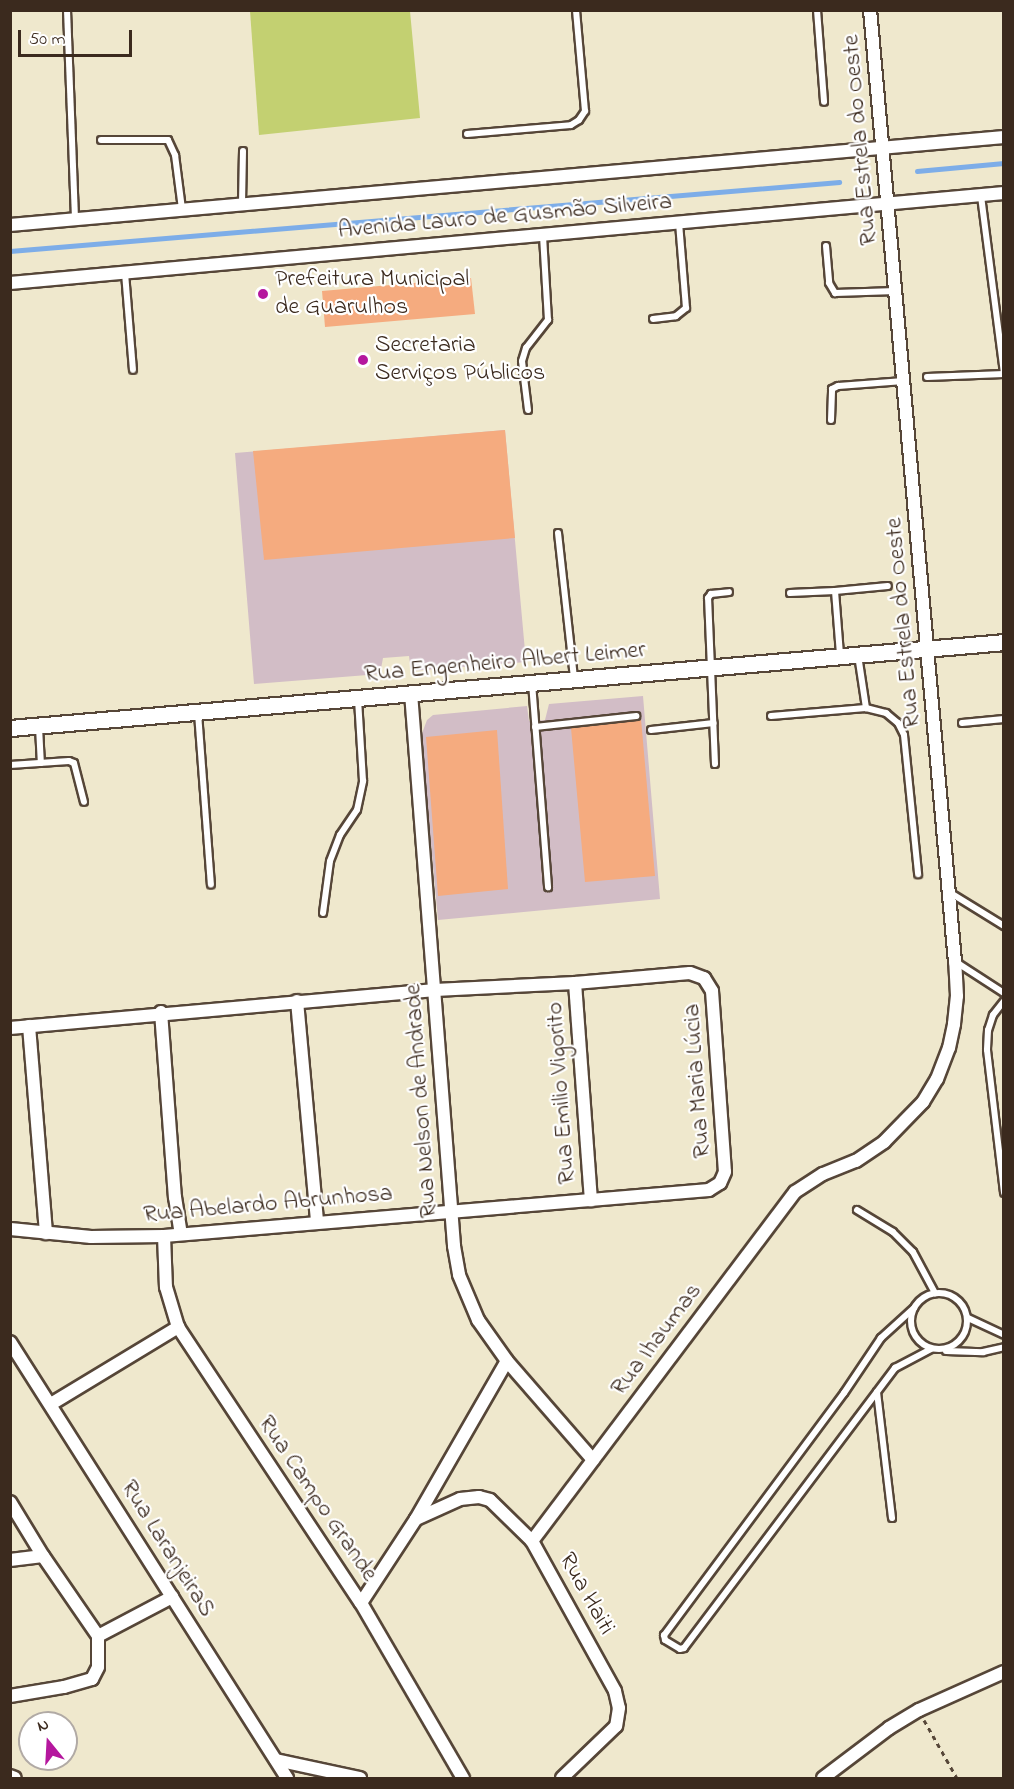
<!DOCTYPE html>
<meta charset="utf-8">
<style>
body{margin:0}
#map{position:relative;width:1014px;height:1789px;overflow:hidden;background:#efe8cd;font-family:"Indie Flower",sans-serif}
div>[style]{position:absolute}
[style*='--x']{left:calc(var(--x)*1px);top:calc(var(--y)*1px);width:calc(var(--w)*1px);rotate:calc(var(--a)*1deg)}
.industrial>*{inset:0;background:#d2bdc6}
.green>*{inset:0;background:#c3d071}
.stream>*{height:4.5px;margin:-2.25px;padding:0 2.25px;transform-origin:2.25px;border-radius:2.25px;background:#7dade8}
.building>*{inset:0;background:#f5ab7f}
.path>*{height:3px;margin-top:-1.5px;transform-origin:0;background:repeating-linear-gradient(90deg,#564638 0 4.5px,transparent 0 9px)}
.roads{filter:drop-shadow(2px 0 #564638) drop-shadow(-2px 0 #564638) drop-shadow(0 2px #564638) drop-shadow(0 -2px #564638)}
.service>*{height:6px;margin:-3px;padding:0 3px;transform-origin:3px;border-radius:3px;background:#fff}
.service>.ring{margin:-3px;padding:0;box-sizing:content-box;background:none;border:6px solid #fff;border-radius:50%}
.minor>*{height:12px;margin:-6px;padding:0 6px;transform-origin:6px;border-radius:6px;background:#fff}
.tertiary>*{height:15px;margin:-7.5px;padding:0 7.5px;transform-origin:7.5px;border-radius:7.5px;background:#fff}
.dots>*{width:16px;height:16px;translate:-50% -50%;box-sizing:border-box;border:3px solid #fff;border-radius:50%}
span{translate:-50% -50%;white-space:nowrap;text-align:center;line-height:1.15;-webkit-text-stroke:4.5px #fff;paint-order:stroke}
.street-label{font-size:24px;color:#3b2a1e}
.poi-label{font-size:24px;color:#3b2a1e}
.left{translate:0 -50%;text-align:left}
.frame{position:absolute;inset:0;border:12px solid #3b2a1e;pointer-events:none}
.north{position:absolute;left:18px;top:1711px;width:60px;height:60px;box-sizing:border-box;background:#fff;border:2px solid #b1aaa5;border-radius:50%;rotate:342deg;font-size:16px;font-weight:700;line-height:24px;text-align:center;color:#3b2a1e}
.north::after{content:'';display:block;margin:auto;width:21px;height:27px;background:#b5179e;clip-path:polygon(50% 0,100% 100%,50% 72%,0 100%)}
.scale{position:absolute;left:18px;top:30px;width:114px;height:27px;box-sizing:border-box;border:3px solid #3b2a1e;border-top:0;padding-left:8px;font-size:18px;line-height:21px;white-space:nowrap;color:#3b2a1e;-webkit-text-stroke:4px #fff;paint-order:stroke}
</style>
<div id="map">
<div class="industrial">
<i style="clip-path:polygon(505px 430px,526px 662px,411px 671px,409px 656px,383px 658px,380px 674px,254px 684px,235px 453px)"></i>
<i style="clip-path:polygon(643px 696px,660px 899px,438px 920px,421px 736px,427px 720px,433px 715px,527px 706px,529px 721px,545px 720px,549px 704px)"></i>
</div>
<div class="green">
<i style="clip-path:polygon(250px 11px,410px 11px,420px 118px,259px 135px)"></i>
</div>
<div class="stream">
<i style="--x:917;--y:171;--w:87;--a:-5.3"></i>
<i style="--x:10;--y:251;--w:832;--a:-4.76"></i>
</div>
<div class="building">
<i style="clip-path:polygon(471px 278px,475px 314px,325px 327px,322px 291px)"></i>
<i style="clip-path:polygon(505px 430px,515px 538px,264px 560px,253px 451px)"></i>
<i style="clip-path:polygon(641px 719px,655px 876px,585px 882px,571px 728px)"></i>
<i style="clip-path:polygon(497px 730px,508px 889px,438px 896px,426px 737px)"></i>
</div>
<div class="path">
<i style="--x:924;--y:1720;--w:67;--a:60.4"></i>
</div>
<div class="roads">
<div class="service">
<i style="--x:67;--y:10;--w:209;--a:87.8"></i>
<i style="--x:817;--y:10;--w:92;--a:85.6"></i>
<i style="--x:467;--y:134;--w:104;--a:-4.9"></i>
<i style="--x:571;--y:125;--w:9;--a:-32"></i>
<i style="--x:579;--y:120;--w:11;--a:-56"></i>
<i style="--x:585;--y:111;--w:101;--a:-95.1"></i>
<i style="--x:101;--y:140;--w:67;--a:0"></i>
<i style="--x:168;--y:140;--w:17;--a:65"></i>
<i style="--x:175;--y:155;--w:54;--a:82.6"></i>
<i style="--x:981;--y:196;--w:177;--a:82.6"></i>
<i style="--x:242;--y:203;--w:52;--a:-88.9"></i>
<i style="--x:826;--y:246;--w:37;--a:85"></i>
<i style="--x:829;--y:283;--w:12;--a:59"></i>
<i style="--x:835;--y:293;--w:61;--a:-1.9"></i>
<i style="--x:125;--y:273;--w:97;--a:85.3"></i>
<i style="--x:653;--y:319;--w:23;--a:-7"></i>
<i style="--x:676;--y:316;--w:13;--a:-39"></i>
<i style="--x:686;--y:308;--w:85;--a:-94.7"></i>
<i style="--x:927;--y:377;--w:77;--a:-2.2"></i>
<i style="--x:528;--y:410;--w:49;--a:-97"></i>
<i style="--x:522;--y:361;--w:14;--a:-73"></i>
<i style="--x:526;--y:348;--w:36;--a:-52"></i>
<i style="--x:548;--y:320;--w:85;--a:-93.4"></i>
<i style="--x:831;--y:420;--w:31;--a:-88"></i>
<i style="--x:832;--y:389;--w:7;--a:-27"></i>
<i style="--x:838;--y:386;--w:66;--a:-4.3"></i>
<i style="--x:558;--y:533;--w:147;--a:83.7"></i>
<i style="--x:835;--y:591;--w:53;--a:-5.4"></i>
<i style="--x:790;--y:593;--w:45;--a:-2.5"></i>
<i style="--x:835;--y:591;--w:64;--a:85.5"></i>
<i style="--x:858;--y:655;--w:54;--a:81.4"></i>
<i style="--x:866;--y:708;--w:21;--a:14"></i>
<i style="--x:886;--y:713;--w:16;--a:40"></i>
<i style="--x:898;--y:723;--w:13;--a:63"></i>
<i style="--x:904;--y:735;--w:140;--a:84.2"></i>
<i style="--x:532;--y:683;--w:205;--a:85.5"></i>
<i style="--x:198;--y:713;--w:172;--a:85.7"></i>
<i style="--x:771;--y:716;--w:95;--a:-4.8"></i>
<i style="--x:962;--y:723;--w:42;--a:-5.4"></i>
<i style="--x:39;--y:727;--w:36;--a:87"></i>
<i style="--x:535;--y:727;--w:102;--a:-6.2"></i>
<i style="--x:651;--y:730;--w:63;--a:-6.3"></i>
<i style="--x:715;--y:764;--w:166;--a:-92.4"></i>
<i style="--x:708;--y:598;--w:5;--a:-53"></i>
<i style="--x:711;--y:594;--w:18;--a:-6"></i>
<i style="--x:10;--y:765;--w:59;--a:-3.9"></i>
<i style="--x:69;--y:761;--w:5;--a:22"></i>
<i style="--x:74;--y:763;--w:40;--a:75.6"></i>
<i style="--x:949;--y:892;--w:65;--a:31.7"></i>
<i style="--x:323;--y:913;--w:52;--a:-82.3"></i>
<i style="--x:330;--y:861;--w:28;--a:-69"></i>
<i style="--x:340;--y:835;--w:30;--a:-56"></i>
<i style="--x:357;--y:810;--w:30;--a:-78"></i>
<i style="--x:363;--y:781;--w:82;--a:-93.5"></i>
<i style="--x:956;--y:962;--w:57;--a:32.9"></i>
<i style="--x:1004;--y:1001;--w:18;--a:128"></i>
<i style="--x:993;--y:1015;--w:16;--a:108"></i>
<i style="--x:988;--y:1030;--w:20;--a:93"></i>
<i style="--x:987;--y:1050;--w:144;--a:83.2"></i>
<i style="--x:857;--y:1210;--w:42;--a:31.4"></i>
<i style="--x:893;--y:1232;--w:28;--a:45"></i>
<i style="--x:913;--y:1252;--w:47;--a:61.8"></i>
<i class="ring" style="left:911px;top:1293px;width:50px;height:50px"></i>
<i style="--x:914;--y:1308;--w:45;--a:137.7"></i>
<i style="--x:881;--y:1338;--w:66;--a:123.9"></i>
<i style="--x:844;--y:1393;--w:302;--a:126.6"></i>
<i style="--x:664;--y:1635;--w:5;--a:79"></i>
<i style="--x:665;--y:1640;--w:17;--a:31"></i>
<i style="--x:680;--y:1649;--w:4;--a:-14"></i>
<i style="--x:684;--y:1648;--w:351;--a:-53"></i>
<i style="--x:895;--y:1368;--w:41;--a:-27.8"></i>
<i style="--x:968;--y:1318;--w:40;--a:25"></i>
<i style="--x:946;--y:1351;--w:37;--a:2"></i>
<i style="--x:983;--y:1352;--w:22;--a:-13"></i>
<i style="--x:877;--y:1392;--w:127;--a:83.2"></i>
</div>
<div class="minor">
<i style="--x:10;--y:225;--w:998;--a:-5.06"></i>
<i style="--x:10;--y:283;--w:998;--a:-5.17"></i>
<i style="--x:411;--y:693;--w:555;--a:85.55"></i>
<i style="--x:454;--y:1246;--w:29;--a:80"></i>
<i style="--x:459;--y:1275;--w:49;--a:67.1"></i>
<i style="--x:478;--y:1320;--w:50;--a:54.7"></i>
<i style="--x:507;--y:1361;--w:131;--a:49"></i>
<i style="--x:575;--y:983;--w:218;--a:85.8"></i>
<i style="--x:297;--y:1001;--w:222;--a:84.8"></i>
<i style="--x:161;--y:1012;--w:186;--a:85.7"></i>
<i style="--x:175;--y:1197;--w:37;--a:81"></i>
<i style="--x:29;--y:1026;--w:208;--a:85.3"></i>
<i style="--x:10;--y:1028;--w:427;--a:-5.1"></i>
<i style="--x:435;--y:990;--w:140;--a:-2.9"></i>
<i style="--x:575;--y:983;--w:115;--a:-5"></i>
<i style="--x:690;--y:973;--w:15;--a:20"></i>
<i style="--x:704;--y:978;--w:15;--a:58"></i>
<i style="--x:712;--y:991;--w:181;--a:85.9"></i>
<i style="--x:725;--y:1172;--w:12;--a:114"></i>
<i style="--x:720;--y:1183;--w:13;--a:148"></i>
<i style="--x:709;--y:1190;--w:547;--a:175.18"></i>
<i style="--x:164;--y:1236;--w:73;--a:179.2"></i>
<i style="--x:91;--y:1237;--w:81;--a:-174.4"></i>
<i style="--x:164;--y:1236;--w:51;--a:87.8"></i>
<i style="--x:166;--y:1287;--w:42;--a:73.3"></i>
<i style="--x:178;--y:1327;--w:331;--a:56.5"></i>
<i style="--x:361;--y:1603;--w:203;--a:59.8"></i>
<i style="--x:10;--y:1342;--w:517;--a:57.57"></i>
<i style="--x:51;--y:1404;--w:149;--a:-31.2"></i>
<i style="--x:10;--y:1502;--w:63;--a:58.6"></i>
<i style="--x:43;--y:1556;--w:97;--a:55.5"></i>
<i style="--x:416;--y:1519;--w:48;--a:-24.4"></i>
<i style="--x:460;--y:1499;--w:19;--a:-6"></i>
<i style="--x:479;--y:1497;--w:11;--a:15"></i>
<i style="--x:490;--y:1500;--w:59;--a:44.3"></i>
<i style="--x:532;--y:1541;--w:171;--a:61"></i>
<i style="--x:615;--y:1691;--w:17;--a:77"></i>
<i style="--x:619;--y:1708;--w:18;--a:99"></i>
<i style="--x:616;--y:1726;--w:75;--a:136.1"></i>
<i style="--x:532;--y:1541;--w:437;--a:-53"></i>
<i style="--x:795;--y:1192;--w:33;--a:-33"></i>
<i style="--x:823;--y:1174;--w:35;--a:-22"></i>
<i style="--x:856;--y:1161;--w:34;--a:-34"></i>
<i style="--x:884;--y:1142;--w:56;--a:-45.7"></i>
<i style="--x:923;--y:1102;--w:27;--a:-59"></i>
<i style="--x:937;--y:1079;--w:33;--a:-69"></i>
<i style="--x:949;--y:1048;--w:25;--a:-78"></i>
<i style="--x:954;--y:1024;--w:28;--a:-84"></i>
<i style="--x:957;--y:996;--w:34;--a:-93"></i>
<i style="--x:955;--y:962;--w:956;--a:-95.1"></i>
<i style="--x:10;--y:1560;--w:33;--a:-7"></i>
<i style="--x:361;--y:1603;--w:100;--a:-56.8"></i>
<i style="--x:416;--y:1519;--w:182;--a:-60.1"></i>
<i style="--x:98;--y:1636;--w:84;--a:-27.8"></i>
<i style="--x:10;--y:1696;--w:55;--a:-9.5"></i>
<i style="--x:64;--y:1687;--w:29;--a:-16"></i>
<i style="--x:92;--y:1679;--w:13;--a:-63"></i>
<i style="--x:98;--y:1667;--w:31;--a:-90"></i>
<i style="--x:276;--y:1760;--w:86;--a:12.1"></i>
<i style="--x:10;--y:1776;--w:5;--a:22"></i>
<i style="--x:823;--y:1778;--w:83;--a:-37.1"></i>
<i style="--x:889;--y:1728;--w:35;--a:-31"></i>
<i style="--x:919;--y:1710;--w:93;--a:-24.1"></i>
</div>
<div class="tertiary">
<i style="--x:10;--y:728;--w:998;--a:-4.94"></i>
</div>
</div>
<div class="dots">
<i style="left:263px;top:294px;background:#b5179e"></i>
<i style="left:363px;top:360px;background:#b5179e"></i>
</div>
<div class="street-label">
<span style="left:861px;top:140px;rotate:-95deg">Rua Estrela do Oeste</span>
<span style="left:505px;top:217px;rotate:-5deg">Avenida Lauro de Gusmão Silveira</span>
<span style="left:904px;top:623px;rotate:-95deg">Rua Estrela do Oeste</span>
<span style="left:505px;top:663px;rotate:-5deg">Rua Engenheiro Albert Leimer</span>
<span style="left:698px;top:1081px;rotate:-94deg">Rua Maria Lúcia</span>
<span style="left:562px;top:1093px;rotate:-94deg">Rua Emilio Vigorito</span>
<span style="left:422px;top:1101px;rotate:-94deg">Rua Nelson de Andrade</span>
<span style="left:268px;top:1205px;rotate:-5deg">Rua Abelardo Abrunhosa</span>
<span style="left:657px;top:1340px;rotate:-53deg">Rua Ihaumas</span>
<span style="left:317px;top:1499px;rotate:56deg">Rua Campo Grande</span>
<span style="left:167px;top:1549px;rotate:58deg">Rua LaranjeiraS</span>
<span style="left:586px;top:1594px;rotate:61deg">Rua Haiti</span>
</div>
<div class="poi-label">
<span class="left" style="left:275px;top:294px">Prefeitura Municipal<br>de Guarulhos</span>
<span class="left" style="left:375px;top:360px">Secretaria<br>Serviços Públicos</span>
</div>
<div class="frame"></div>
<div class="north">N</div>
<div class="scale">50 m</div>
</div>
